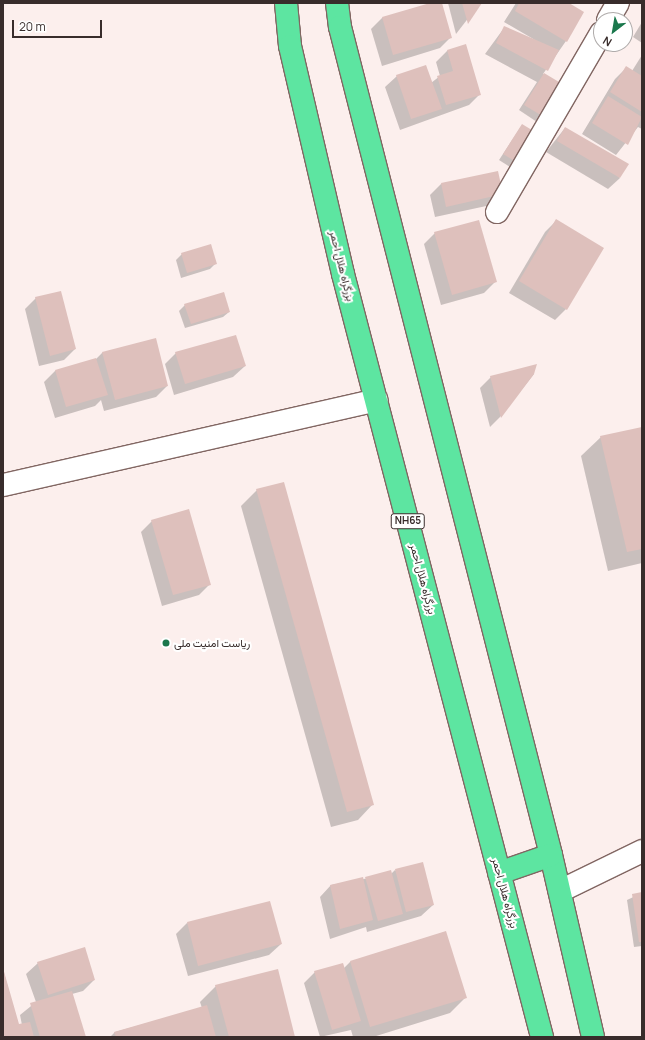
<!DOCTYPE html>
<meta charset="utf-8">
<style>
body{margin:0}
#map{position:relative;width:645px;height:1040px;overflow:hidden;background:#fcefed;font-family:Manrope,Vazirmatn,sans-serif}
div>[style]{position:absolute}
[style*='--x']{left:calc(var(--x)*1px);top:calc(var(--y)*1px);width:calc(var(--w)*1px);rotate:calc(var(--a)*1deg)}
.shadow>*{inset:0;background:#0003}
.building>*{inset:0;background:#dec0bc}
.roads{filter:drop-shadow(1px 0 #816662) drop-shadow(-1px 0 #816662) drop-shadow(0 1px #816662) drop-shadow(0 -1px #816662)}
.minor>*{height:22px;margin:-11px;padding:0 11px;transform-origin:11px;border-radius:11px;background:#fff}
.highway>*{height:22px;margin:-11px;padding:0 11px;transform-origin:11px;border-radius:11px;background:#5de5a1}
.dots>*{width:11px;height:11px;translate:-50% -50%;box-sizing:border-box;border:2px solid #fff;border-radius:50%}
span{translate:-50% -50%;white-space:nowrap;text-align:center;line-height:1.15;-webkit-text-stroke:4px #fff;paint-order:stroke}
.shield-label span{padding:1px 3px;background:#fff;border:1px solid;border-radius:3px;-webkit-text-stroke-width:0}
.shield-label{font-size:10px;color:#382c2b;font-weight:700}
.street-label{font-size:11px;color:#382c2b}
.poi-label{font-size:11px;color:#382c2b}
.left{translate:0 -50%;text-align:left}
.frame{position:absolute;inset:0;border:4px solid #382c2b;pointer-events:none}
.north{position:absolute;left:593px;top:12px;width:40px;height:40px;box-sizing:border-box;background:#fff;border:1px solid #afabaa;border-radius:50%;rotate:211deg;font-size:11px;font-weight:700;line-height:16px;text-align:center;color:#382c2b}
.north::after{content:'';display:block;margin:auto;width:14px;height:18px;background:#1b784d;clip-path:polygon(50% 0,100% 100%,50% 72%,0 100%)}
.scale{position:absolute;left:12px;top:20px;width:90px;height:18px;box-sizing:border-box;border:2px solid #382c2b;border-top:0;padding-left:5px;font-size:12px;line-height:14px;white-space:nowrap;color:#382c2b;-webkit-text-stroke:3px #fff;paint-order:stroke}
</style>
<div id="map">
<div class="shadow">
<i style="clip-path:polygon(433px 3px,441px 3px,451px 37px,440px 48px,382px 66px,371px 29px,382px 18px)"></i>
<i style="clip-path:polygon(448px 3px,480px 3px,456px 34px)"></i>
<i style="clip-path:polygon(516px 3px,567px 3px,566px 41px,543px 74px,562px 86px,537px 122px,519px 110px,537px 82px,485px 54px,504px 28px,535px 40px,504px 22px)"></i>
<i style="clip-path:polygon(642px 22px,642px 43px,633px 37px)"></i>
<i style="clip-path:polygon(465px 45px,480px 94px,469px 105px,400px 130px,385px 87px,397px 76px,431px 83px,440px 76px,436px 62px,447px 51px)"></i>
<i style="clip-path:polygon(642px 55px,642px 129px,638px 127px,616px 155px,582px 134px,615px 79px,626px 68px,632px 71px)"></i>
<i style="clip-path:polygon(522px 125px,515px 170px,499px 160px)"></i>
<i style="clip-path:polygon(565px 128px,620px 178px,608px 189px,546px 152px)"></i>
<i style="clip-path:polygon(441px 184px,502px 194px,491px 205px,435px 217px,430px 195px)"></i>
<i style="clip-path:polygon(556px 221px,566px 309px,555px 320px,509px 293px,545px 232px)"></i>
<i style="clip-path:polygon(435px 233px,495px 282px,484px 293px,441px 305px,424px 244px)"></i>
<i style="clip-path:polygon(182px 254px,215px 264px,210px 269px,181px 278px,176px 260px)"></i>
<i style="clip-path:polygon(36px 298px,75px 349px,64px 360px,39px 366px,25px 309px)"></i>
<i style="clip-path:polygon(185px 305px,229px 312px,223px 317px,185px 328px,179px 311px)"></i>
<i style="clip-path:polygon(155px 339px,167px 386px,156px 397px,104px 411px,101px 400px,95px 406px,55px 418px,44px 382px,55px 371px,96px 359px,102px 353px)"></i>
<i style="clip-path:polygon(176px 353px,245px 366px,233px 377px,174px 395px,165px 364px)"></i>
<i style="clip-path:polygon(534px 374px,500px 417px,490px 427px,480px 388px,491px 377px)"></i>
<i style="clip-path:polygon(642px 428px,642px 563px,608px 571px,581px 456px,601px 437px)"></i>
<i style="clip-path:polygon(257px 490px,373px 804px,358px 820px,331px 827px,241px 506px)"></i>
<i style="clip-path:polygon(152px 521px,210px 584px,199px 595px,162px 606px,141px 532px)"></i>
<i style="clip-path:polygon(395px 870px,433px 905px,421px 916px,367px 932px,366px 927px,330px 939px,320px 897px,331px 885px,391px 874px)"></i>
<i style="clip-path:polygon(642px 893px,642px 946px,634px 947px,627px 900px)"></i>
<i style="clip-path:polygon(187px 923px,281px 944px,269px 955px,188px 976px,176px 934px)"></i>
<i style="clip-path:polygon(445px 932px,466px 997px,450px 1013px,373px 1037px,353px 1037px,351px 1030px,320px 1037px,304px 983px,315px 972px,344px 968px,350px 962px)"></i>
<i style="clip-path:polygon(38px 963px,94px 980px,83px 991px,72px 994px,85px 1037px,3px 1037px,3px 969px,18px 1026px,22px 1025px,20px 1015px,36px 1002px,26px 974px)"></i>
<i style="clip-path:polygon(216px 986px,294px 1037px,110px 1037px,115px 1032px,202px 1008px,200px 1002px)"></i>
</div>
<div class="building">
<i style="clip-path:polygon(430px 3px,442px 3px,452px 38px,393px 55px,382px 17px)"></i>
<i style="clip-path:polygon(462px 3px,482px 3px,468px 24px)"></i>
<i style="clip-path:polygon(519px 3px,569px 3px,584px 12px,567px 42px,515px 11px)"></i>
<i style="clip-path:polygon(504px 26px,559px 50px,548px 71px,496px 43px)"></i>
<i style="clip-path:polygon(466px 44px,481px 95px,446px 105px,437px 76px,453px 71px,447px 50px)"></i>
<i style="clip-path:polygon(426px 65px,442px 109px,411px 119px,396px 75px)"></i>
<i style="clip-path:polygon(626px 66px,642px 76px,642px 112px,610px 92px)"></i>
<i style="clip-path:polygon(544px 73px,564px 85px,544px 117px,524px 105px)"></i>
<i style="clip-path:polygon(608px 96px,642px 117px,628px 145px,592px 123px)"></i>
<i style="clip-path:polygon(522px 124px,540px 135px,521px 165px,503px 154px)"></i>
<i style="clip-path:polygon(565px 127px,629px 164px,620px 178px,557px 141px)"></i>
<i style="clip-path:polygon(498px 171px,503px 194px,446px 207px,441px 183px)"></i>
<i style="clip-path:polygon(556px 219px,604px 248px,567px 310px,519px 281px)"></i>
<i style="clip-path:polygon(479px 220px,497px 282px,452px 295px,434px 232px)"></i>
<i style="clip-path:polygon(211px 244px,217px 264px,187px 273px,181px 253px)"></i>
<i style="clip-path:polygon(61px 291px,76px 349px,50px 356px,35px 297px)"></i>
<i style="clip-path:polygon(224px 292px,230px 312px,191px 324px,184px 304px)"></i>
<i style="clip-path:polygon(236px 335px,246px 366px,185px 384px,175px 352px)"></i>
<i style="clip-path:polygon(156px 338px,168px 386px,115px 400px,102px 352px)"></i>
<i style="clip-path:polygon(96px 358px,108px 395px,66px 407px,55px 370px)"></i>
<i style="clip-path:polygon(537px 364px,534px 374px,501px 418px,490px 376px)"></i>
<i style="clip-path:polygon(642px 427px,642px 549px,627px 552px,600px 436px)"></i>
<i style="clip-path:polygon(284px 482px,374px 805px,347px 812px,256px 489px)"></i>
<i style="clip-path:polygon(189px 509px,211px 585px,173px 595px,151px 520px)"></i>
<i style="clip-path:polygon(423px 862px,434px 905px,406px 912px,395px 869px)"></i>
<i style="clip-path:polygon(391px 870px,403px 914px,378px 921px,365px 877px)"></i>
<i style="clip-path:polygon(363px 877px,373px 920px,340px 929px,330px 885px)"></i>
<i style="clip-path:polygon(642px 892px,642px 942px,639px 942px,632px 894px)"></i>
<i style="clip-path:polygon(270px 901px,282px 944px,198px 966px,187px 922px)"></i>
<i style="clip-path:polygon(446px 931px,467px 998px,370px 1027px,350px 961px)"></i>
<i style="clip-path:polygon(85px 947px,95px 980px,48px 995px,37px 962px)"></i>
<i style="clip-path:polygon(343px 963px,361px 1021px,332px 1030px,314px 971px)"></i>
<i style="clip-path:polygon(3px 968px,19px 1024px,30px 1022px,34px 1037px,3px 1037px)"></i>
<i style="clip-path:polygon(278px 969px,295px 1037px,229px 1037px,215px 985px)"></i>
<i style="clip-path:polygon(72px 991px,86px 1037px,40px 1037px,30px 1003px)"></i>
<i style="clip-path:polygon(207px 1005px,216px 1037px,116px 1037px,114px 1032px)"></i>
</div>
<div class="roads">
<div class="minor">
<i style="--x:608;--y:20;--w:20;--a:-60"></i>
<i style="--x:497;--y:212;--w:207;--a:-59.8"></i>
<i style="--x:3;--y:485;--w:383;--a:-12.8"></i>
<i style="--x:560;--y:891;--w:91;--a:-26"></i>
</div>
<div class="highway">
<i style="--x:286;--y:3;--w:43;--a:84.7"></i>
<i style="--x:290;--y:46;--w:234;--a:76.9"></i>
<i style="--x:343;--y:274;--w:789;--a:75.38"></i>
<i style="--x:337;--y:3;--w:24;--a:83"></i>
<i style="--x:340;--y:27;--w:854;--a:75.7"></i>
<i style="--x:551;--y:855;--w:187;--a:77"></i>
<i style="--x:499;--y:873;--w:55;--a:-19.1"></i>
</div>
</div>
<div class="dots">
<i style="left:166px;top:643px;background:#1b784d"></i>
</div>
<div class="shield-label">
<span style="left:408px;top:521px">NH65</span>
</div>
<div class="street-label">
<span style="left:342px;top:266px;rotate:76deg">بزرگراه هلال احمر</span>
<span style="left:423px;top:579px;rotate:75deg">بزرگراه هلال احمر</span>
<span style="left:505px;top:893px;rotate:75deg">بزرگراه هلال احمر</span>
</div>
<div class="poi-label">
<span class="left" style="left:174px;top:643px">ریاست امنیت ملی</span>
</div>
<div class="frame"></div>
<div class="north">N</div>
<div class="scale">20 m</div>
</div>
